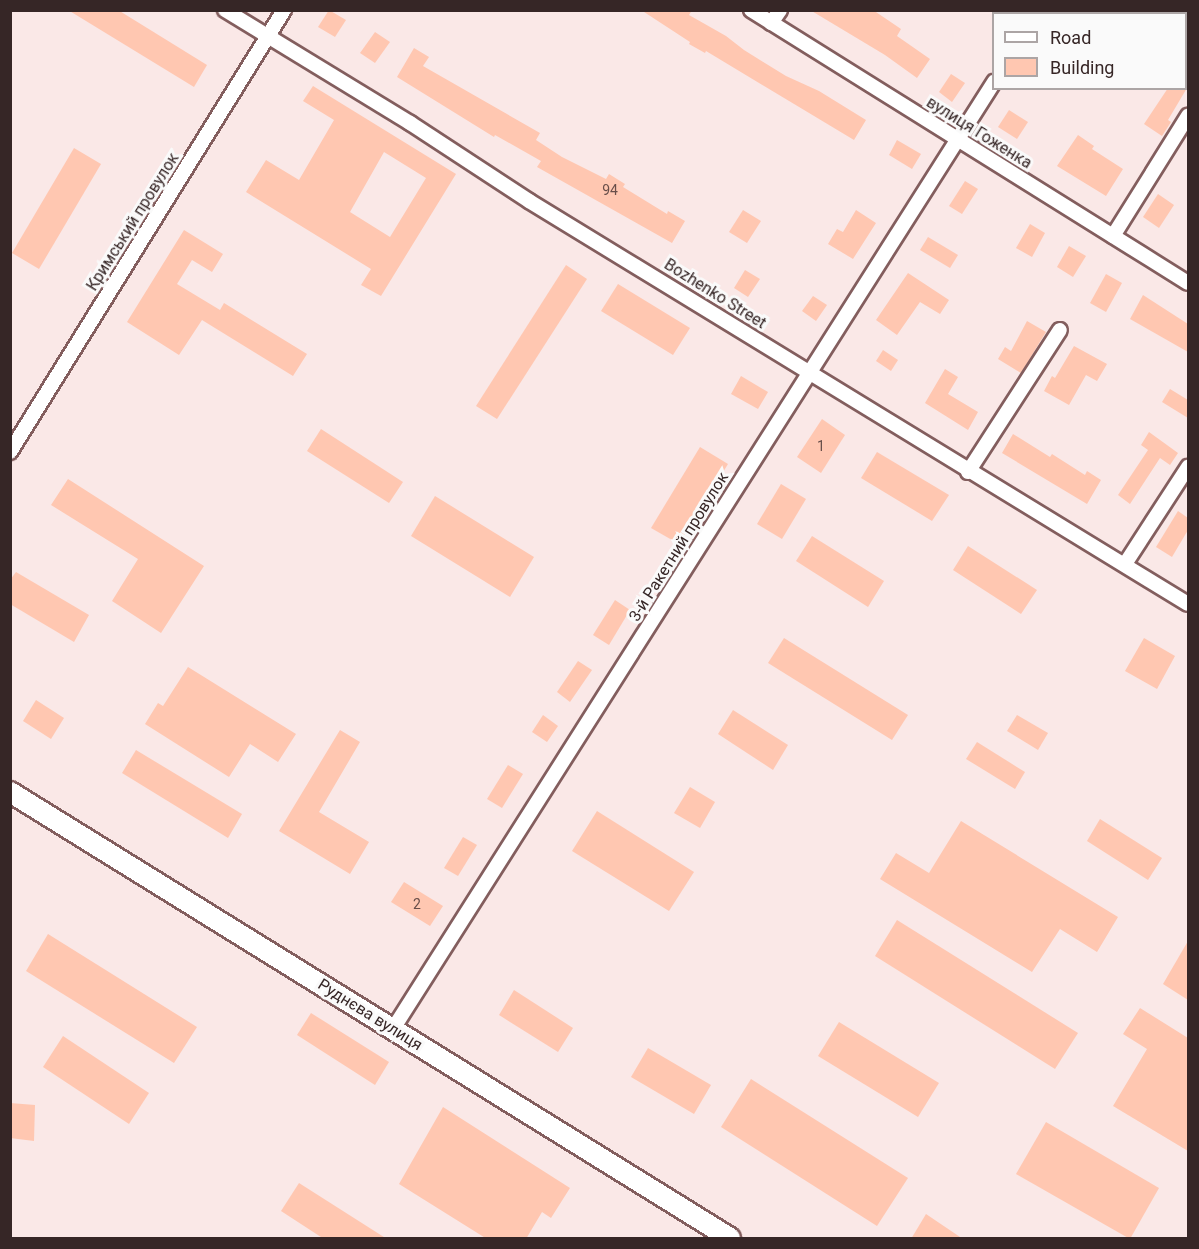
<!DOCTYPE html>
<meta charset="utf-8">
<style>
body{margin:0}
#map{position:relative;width:1199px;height:1249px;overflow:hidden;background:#fae8e7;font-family:Roboto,sans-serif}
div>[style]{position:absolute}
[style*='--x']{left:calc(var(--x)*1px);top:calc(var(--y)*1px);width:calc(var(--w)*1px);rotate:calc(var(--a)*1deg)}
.building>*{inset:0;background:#ffc7b1}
.roads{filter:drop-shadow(2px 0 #835e5e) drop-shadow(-2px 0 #835e5e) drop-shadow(0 2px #835e5e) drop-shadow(0 -2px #835e5e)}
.street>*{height:14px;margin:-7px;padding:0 7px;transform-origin:7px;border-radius:7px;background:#fff}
.secondary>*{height:20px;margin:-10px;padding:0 10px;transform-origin:10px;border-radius:10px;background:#fff}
span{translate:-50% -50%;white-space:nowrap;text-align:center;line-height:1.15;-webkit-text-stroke:6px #fafafa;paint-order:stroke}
.number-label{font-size:14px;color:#684e49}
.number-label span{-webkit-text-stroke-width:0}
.street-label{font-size:16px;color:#362626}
.frame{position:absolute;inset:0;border:12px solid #362626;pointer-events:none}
.legend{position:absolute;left:992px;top:12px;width:195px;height:78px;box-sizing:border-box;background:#fafafa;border:2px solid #aca5a5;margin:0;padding:8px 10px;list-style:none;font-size:18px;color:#362626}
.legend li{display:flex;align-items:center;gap:12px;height:30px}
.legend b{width:30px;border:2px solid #aca5a5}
</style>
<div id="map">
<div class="building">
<i style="clip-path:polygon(68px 10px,118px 10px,207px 65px,194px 87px)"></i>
<i style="clip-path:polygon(329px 10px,346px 20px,335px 37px,318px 27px)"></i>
<i style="clip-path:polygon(641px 10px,692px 10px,689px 15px,726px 36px,744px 50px,786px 76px,819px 91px,866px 120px,854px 140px,706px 51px,705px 53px,689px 44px,690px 42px)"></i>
<i style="clip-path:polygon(810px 10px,873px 10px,901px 29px,897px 36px,930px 59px,917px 78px,885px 55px)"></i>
<i style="clip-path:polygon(375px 32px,390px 42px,375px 63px,360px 53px)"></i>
<i style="clip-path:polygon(414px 48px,429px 57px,423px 66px,540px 133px,536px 140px,562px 157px,606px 179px,609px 174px,625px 184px,623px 187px,667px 214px,668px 211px,685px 221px,672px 243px,537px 167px,541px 161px,495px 135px,494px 137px,397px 77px)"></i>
<i style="clip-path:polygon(951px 74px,965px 83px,952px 102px,939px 92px)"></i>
<i style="clip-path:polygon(evenodd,313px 86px,456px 174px,381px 296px,361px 285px,371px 269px,246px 192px,266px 160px,299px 180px,334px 120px,303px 101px,313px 86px,384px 152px,426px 178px,390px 237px,350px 212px,384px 152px)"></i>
<i style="clip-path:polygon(1168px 88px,1187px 88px,1168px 120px,1171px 122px,1162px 136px,1144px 124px)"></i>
<i style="clip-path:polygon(1009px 110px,1028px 122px,1017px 139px,998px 127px)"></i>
<i style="clip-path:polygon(1078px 135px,1094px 146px,1092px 149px,1123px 169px,1106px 196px,1057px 166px)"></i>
<i style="clip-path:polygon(897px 140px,921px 154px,912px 169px,889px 155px)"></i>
<i style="clip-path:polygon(74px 148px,101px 164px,39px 269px,12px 253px)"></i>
<i style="clip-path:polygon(965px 181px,978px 189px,962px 214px,949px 206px)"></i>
<i style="clip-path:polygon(1158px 194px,1174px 205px,1159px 228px,1143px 217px)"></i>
<i style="clip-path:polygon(743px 210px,761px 221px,747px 243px,729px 232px)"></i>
<i style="clip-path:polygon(856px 210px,876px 223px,853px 259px,828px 244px,837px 229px,843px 232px)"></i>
<i style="clip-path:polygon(1030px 224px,1045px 233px,1032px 257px,1016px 248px)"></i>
<i style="clip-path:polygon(184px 230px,223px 254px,212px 272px,192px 260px,177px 284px,220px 310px,224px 303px,307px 354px,293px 376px,202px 320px,179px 355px,127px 322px)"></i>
<i style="clip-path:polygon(928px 237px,958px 255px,950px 268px,920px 250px)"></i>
<i style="clip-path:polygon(1069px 246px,1086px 256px,1073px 277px,1057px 267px)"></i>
<i style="clip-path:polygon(566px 265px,587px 279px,497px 419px,476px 406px)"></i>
<i style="clip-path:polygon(745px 270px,760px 279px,748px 297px,734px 288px)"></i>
<i style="clip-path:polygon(908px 273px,949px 300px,940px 314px,920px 302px,897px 335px,876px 320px)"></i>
<i style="clip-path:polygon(1106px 274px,1122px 283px,1106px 312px,1090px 303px)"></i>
<i style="clip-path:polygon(618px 284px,690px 328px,673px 355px,601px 311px)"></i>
<i style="clip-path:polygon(1143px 295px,1188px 324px,1188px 352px,1130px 319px)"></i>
<i style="clip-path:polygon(813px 296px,827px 305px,816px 321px,802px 311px)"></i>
<i style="clip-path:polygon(1027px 321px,1046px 332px,1021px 373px,998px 359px,1005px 347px,1011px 351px)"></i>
<i style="clip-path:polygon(1074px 346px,1107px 364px,1097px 381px,1086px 375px,1069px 405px,1044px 391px,1052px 376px,1055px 378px)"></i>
<i style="clip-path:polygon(883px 350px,898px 360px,891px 371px,876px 361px)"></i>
<i style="clip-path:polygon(945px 369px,958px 377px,948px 394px,978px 412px,968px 430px,925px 403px)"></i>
<i style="clip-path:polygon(741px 376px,768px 392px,758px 409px,731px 394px)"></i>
<i style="clip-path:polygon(1170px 389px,1188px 400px,1188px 418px,1162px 402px)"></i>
<i style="clip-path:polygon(822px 419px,845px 435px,821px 473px,797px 457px)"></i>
<i style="clip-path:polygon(321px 429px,403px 482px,389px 503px,307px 451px)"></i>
<i style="clip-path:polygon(1149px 432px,1178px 453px,1170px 465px,1160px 458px,1130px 504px,1118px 495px,1148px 450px,1141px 445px)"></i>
<i style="clip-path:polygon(1013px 434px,1050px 457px,1052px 454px,1085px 475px,1087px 471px,1101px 480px,1087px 504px,1002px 453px)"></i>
<i style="clip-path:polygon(700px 447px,728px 464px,679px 544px,651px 528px)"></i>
<i style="clip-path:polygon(877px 452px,949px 495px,932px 521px,861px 478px)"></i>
<i style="clip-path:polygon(68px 479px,204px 566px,161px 633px,112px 601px,138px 559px,51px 505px)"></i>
<i style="clip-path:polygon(781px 484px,806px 499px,782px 539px,757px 524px)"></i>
<i style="clip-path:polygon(435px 496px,534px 557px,510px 597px,411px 536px)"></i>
<i style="clip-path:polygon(1178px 511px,1188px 518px,1188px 530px,1172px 557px,1156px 547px)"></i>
<i style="clip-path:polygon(812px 536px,884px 581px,868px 607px,796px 561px)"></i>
<i style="clip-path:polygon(968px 546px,1037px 590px,1021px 614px,953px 570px)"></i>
<i style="clip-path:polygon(16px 572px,89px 615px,74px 642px,10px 604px,10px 580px)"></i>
<i style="clip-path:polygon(615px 600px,630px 610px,609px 645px,593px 635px)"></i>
<i style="clip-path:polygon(784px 638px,908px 715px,892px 740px,768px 663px)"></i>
<i style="clip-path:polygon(1144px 638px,1175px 656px,1157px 689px,1125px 671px)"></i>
<i style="clip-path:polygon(578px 661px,592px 670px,570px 702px,557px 692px)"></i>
<i style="clip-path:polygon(188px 667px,296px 734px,278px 762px,250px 744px,229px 777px,145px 724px,158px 703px,163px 706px)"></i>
<i style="clip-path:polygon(36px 700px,64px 718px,51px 739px,23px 721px)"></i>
<i style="clip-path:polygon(733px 710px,788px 745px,773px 770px,718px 734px)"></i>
<i style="clip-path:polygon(543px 715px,558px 726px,547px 742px,532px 732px)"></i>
<i style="clip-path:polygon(1017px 715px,1048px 733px,1038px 750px,1007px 731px)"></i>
<i style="clip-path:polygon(340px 730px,360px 742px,319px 812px,369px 842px,350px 874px,279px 831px)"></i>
<i style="clip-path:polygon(977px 742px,1025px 772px,1015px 789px,966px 759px)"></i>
<i style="clip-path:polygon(136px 750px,242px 814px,228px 838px,122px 773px)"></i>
<i style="clip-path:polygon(508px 765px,523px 774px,502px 808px,487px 799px)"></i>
<i style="clip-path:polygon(690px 787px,715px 802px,700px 828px,674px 813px)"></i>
<i style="clip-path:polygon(597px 811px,694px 872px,669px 911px,572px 851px)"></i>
<i style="clip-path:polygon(1100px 819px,1162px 858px,1148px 880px,1087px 841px)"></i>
<i style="clip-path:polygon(961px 821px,1118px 917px,1097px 952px,1060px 929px,1032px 972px,880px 879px,896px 853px,929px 873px)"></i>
<i style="clip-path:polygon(463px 837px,477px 845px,458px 876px,444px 868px)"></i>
<i style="clip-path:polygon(404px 882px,443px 906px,430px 926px,391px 902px)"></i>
<i style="clip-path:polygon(897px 920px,1078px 1033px,1055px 1069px,875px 956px)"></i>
<i style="clip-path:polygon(48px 934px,197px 1027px,174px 1063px,26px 971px)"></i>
<i style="clip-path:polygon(1188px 941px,1188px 1000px,1163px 984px)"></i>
<i style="clip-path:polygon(514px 990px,573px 1028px,558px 1052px,499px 1015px)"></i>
<i style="clip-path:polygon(1140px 1008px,1188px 1038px,1188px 1151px,1113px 1106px,1147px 1049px,1123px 1034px)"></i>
<i style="clip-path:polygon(311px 1013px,389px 1062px,375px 1085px,297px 1035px)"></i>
<i style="clip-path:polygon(839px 1022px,939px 1083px,918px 1117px,818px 1056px)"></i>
<i style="clip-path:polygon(63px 1036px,149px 1093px,129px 1124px,43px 1067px)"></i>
<i style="clip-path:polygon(648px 1048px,711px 1085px,694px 1114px,631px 1077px)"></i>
<i style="clip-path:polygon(751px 1079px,908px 1178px,877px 1226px,721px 1127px)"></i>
<i style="clip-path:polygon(10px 1103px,35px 1105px,34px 1141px,10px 1138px)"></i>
<i style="clip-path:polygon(443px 1107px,570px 1188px,551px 1218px,542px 1212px,526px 1239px,487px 1239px,399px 1184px)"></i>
<i style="clip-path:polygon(1046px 1122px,1159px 1188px,1130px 1239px,1016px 1174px)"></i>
<i style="clip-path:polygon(299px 1183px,387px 1239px,324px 1239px,281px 1211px)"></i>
<i style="clip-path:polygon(926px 1214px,963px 1239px,911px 1239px)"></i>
</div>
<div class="roads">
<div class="street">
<i style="--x:225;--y:10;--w:217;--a:31.4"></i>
<i style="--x:410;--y:123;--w:142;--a:33.2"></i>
<i style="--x:529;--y:201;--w:772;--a:31.45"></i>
<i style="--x:751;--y:10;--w:515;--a:31.99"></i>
<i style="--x:1034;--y:14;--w:4;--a:-63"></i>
<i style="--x:771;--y:23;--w:16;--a:-55"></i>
<i style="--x:1113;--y:236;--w:142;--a:-58"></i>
<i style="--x:10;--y:452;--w:520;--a:-58.2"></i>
<i style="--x:968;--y:472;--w:169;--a:-57.1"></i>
<i style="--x:1125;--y:564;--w:116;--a:-57"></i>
<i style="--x:393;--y:1029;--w:1122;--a:-57.6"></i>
</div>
<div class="secondary">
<i style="--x:10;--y:792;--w:847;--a:31.78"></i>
</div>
</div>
<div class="number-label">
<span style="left:610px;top:190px">94</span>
<span style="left:821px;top:446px">1</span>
<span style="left:417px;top:904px">2</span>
</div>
<div class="street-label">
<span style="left:979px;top:133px;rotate:32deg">вулиця Гоженка</span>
<span style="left:133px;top:222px;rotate:-58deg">Кримський провулок</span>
<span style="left:715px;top:294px;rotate:32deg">Bozhenko Street</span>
<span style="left:679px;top:547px;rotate:-58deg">3-й Ракетний провулок</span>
<span style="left:370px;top:1015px;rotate:32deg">Руднєва вулиця</span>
</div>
<div class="frame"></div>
<ul class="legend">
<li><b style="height:8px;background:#fff"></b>Road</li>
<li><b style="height:16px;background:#ffc7b1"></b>Building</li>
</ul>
</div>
